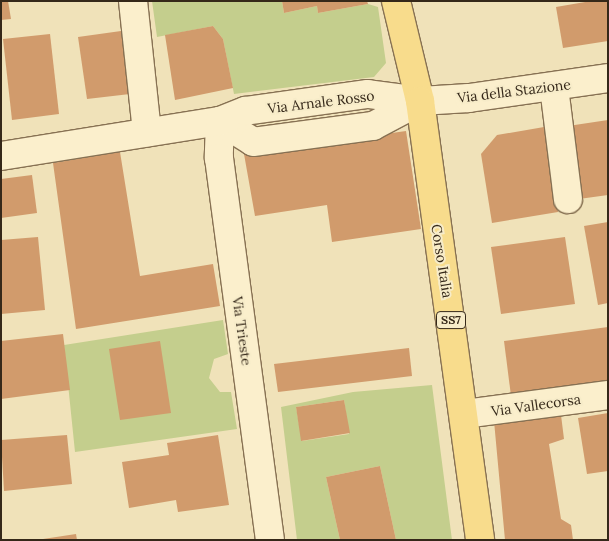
<!DOCTYPE html>
<style>
body{margin:0}
#map{position:relative;width:609px;height:541px;overflow:hidden;background:#f0e2b9;font-family:Lora,serif}
div>[style]{position:absolute}
[style*='--x']{left:calc(var(--x)*1px);top:calc(var(--y)*1px);width:calc(var(--w)*1px);rotate:calc(var(--a)*1deg)}
.green>*{inset:0;background:#c4ce8d}
.building>*{inset:0;background:#d19b6c}
.roads{filter:drop-shadow(1px 0 #877153) drop-shadow(-1px 0 #877153) drop-shadow(0 1px #877153) drop-shadow(0 -1px #877153)}
.minor>*{height:28px;margin:-14px;padding:0 14px;transform-origin:14px;border-radius:14px;background:#fbefcc}
.tertiary>*{height:28px;margin:-14px;padding:0 14px;transform-origin:14px;border-radius:14px;background:#fbefcc}
.primary>*{height:28px;margin:-14px;padding:0 14px;transform-origin:14px;border-radius:14px;background:#f8dc8c}
span{translate:-50% -50%;white-space:nowrap;text-align:center;line-height:1.15;-webkit-text-stroke:4px #f7ecc9;paint-order:stroke}
.shield-label span{padding:1px 4px;background:#f7ecc9;border:1px solid;border-radius:4px;-webkit-text-stroke-width:0}
.shield-label{font-size:12px;color:#352819;font-weight:700}
.street-label{font-size:14px;color:#352819}
.frame{position:absolute;inset:0;border:2px solid #352819;pointer-events:none}
</style>
<div id="map">
<div class="green">
<i style="clip-path:polygon(152px 1px,282px 1px,284px 13px,317px 6px,318px 13px,368px 4px,378px 7px,386px 63px,374px 77px,234px 94px,223px 39px,213px 26px,157px 37px)"></i>
<i style="clip-path:polygon(223px 320px,228px 354px,214px 359px,209px 378px,220px 392px,231px 392px,237px 429px,75px 452px,64px 345px)"></i>
<i style="clip-path:polygon(evenodd,432px 385px,452px 540px,396px 540px,380px 466px,326px 477px,340px 540px,297px 540px,281px 407px,353px 392px,432px 385px,344px 400px,349px 434px,302px 441px,296px 407px,344px 400px)"></i>
</div>
<div class="building">
<i style="clip-path:polygon(1px 1px,8px 1px,11px 19px,1px 20px)"></i>
<i style="clip-path:polygon(282px 1px,367px 1px,368px 4px,318px 13px,317px 6px,284px 13px)"></i>
<i style="clip-path:polygon(591px 1px,608px 1px,608px 41px,563px 48px,556px 7px)"></i>
<i style="clip-path:polygon(213px 26px,223px 39px,233px 88px,175px 100px,165px 35px)"></i>
<i style="clip-path:polygon(121px 31px,130px 94px,87px 99px,78px 37px)"></i>
<i style="clip-path:polygon(50px 34px,59px 114px,12px 120px,3px 39px)"></i>
<i style="clip-path:polygon(608px 120px,608px 195px,579px 199px,568px 126px)"></i>
<i style="clip-path:polygon(544px 127px,558px 212px,492px 223px,481px 154px,497px 135px)"></i>
<i style="clip-path:polygon(406px 131px,421px 229px,332px 242px,327px 205px,255px 216px,244px 154px)"></i>
<i style="clip-path:polygon(120px 152px,140px 276px,213px 264px,220px 306px,76px 329px,53px 163px)"></i>
<i style="clip-path:polygon(32px 175px,37px 213px,1px 218px,1px 179px)"></i>
<i style="clip-path:polygon(608px 222px,608px 303px,598px 305px,584px 226px)"></i>
<i style="clip-path:polygon(38px 237px,45px 310px,1px 314px,1px 240px)"></i>
<i style="clip-path:polygon(565px 237px,575px 304px,501px 314px,491px 247px)"></i>
<i style="clip-path:polygon(608px 327px,608px 383px,511px 396px,504px 341px)"></i>
<i style="clip-path:polygon(63px 334px,70px 390px,1px 399px,1px 341px)"></i>
<i style="clip-path:polygon(160px 341px,171px 413px,120px 420px,109px 349px)"></i>
<i style="clip-path:polygon(409px 348px,412px 376px,278px 392px,274px 364px)"></i>
<i style="clip-path:polygon(344px 400px,350px 433px,301px 441px,296px 407px)"></i>
<i style="clip-path:polygon(608px 413px,608px 471px,587px 474px,578px 418px)"></i>
<i style="clip-path:polygon(561px 415px,564px 439px,549px 444px,561px 519px,571px 525px,573px 540px,505px 540px,494px 421px)"></i>
<i style="clip-path:polygon(67px 435px,72px 484px,4px 491px,1px 440px)"></i>
<i style="clip-path:polygon(218px 435px,229px 505px,178px 512px,176px 500px,129px 508px,122px 462px,169px 455px,167px 443px)"></i>
<i style="clip-path:polygon(380px 466px,396px 540px,340px 540px,326px 477px)"></i>
<i style="clip-path:polygon(76px 534px,77px 540px,43px 540px,43px 539px)"></i>
</div>
<div class="roads">
<div class="minor">
<i style="--x:133;--y:1;--w:132;--a:83.9"></i>
<i style="--x:554;--y:87;--w:113;--a:82.9"></i>
<i style="--x:220;--y:121;--w:37;--a:92"></i>
<i style="--x:219;--y:158;--w:385;--a:82.4"></i>
<i style="--x:464;--y:414;--w:145;--a:-7.5"></i>
</div>
<div class="tertiary">
<i style="--x:220;--y:121;--w:39;--a:32"></i>
<i style="--x:253;--y:142;--w:121;--a:-7.6"></i>
<i style="--x:373;--y:126;--w:53;--a:-28"></i>
<i style="--x:1;--y:156;--w:222;--a:-9.1"></i>
<i style="--x:220;--y:121;--w:27;--a:-22"></i>
<i style="--x:245;--y:111;--w:124;--a:-7.9"></i>
<i style="--x:368;--y:94;--w:52;--a:7.7"></i>
<i style="--x:420;--y:101;--w:49;--a:-3.5"></i>
<i style="--x:469;--y:98;--w:140;--a:-8.2"></i>
</div>
<div class="primary">
<i style="--x:396;--y:1;--w:103;--a:76.5"></i>
<i style="--x:420;--y:101;--w:443;--a:82.2"></i>
</div>
</div>
<div class="shield-label">
<span style="left:451px;top:320px">SS7</span>
</div>
<div class="street-label">
<span style="left:514px;top:91px;rotate:-7deg">Via della Stazione</span>
<span style="left:321px;top:102px;rotate:-7deg">Via Arnale Rosso</span>
<span style="left:442px;top:261px;rotate:81deg">Corso Italia</span>
<span style="left:242px;top:331px;rotate:82deg">Via Trieste</span>
<span style="left:536px;top:405px;rotate:-8deg">Via Vallecorsa</span>
</div>
<div class="frame"></div>
</div>
